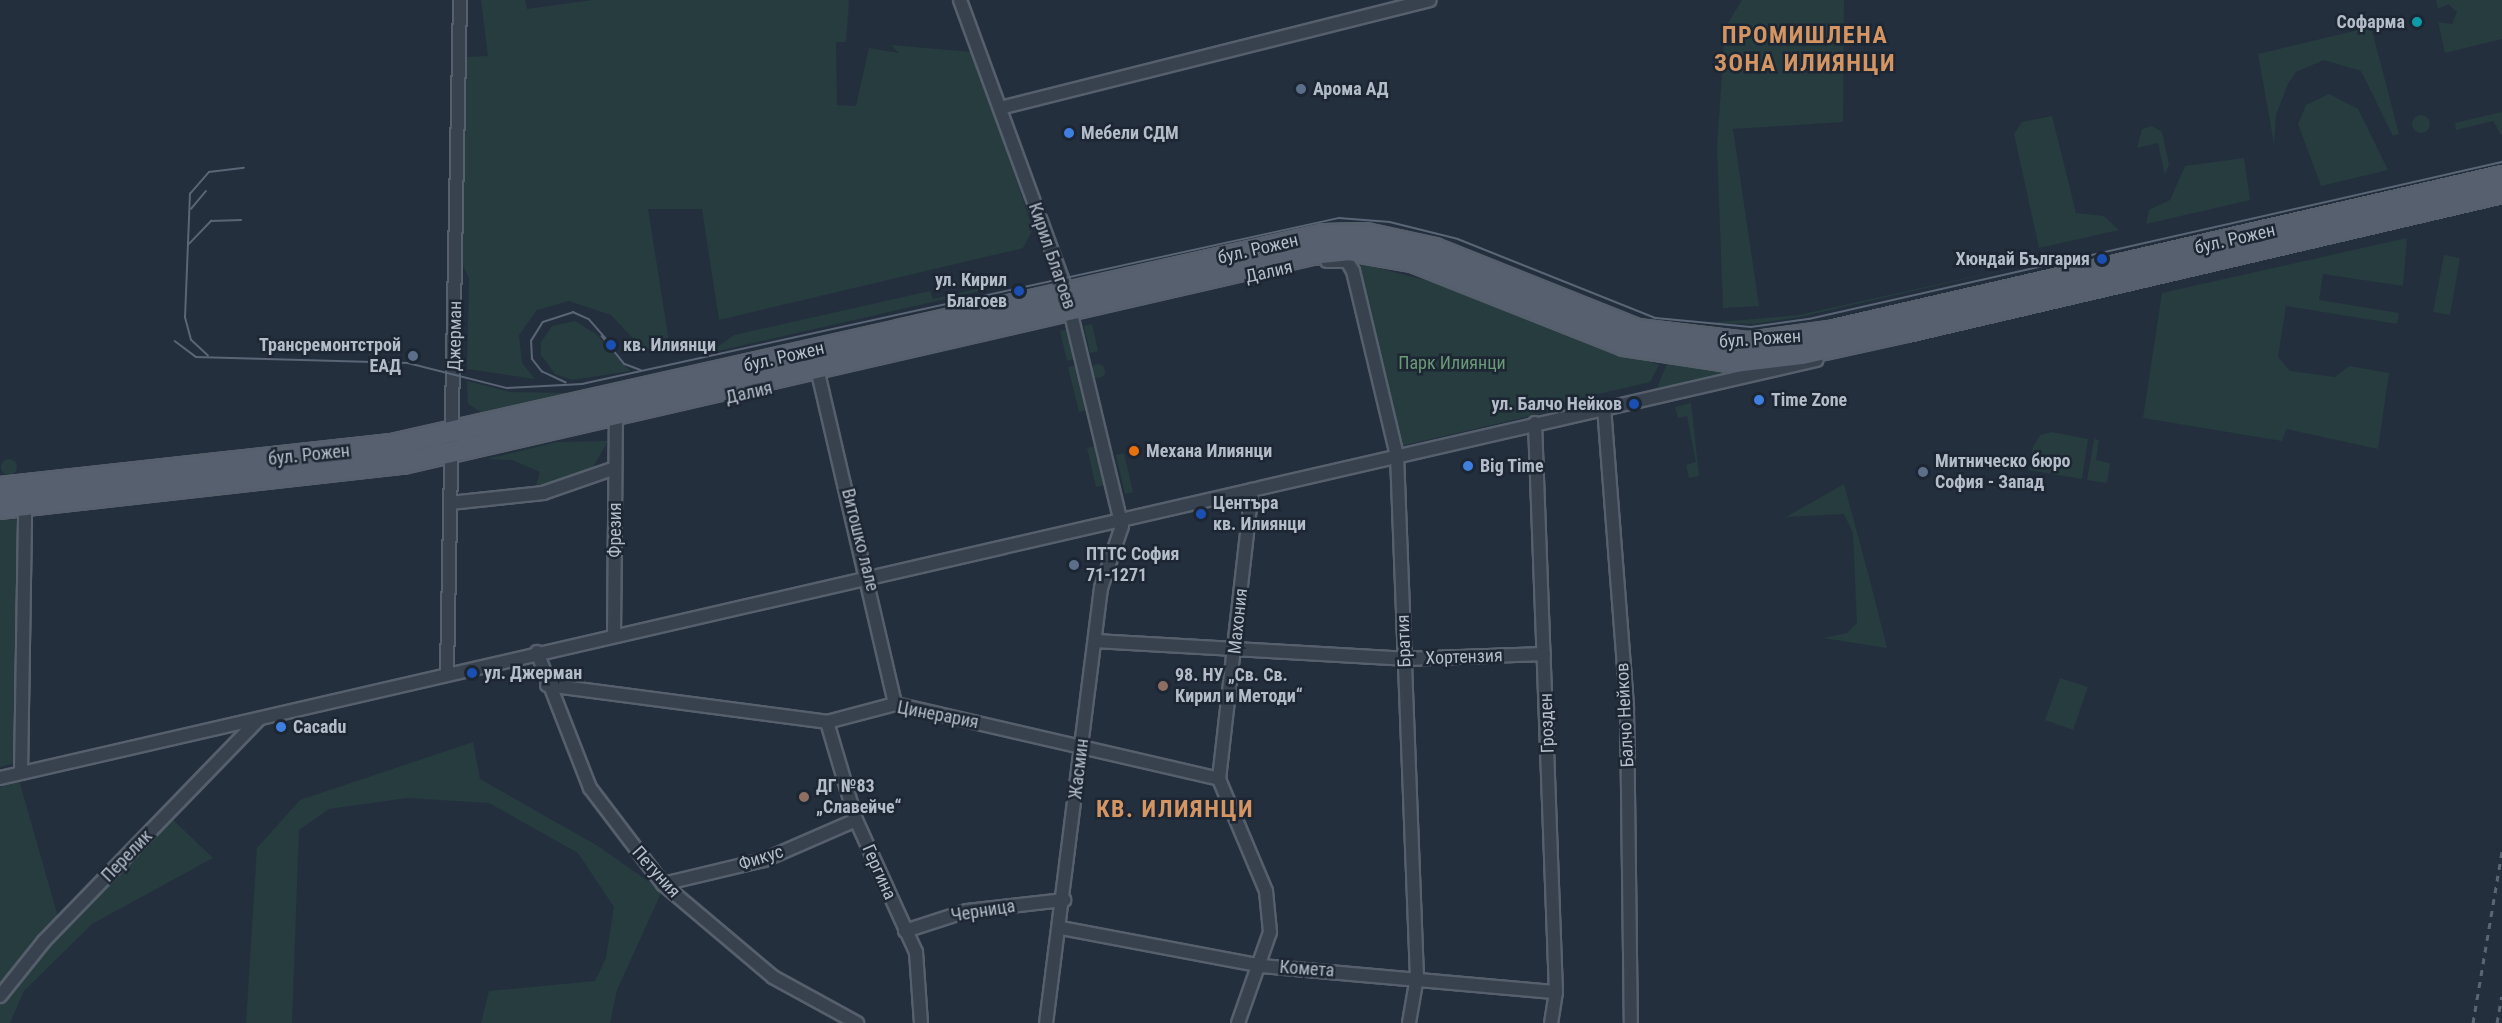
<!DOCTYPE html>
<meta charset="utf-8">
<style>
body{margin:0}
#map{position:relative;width:2502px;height:1023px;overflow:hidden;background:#242f3e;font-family:"Roboto Condensed",sans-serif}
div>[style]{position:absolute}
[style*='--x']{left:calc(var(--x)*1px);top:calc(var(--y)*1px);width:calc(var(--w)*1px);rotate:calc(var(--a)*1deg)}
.green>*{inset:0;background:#263c3f}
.round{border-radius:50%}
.roads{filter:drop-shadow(2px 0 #565f6c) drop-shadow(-2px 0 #565f6c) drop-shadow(0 2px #565f6c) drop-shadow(0 -2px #565f6c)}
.street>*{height:12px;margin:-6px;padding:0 6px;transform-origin:6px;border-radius:6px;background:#38414e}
.primary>*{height:20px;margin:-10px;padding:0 10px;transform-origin:10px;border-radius:10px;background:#56606e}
.tram>*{height:1.5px;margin:-0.75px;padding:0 0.75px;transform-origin:0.75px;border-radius:0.75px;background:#5a6575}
.rail>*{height:3px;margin-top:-1.5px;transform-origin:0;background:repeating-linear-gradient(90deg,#5a6575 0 6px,transparent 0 12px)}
.dots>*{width:16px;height:16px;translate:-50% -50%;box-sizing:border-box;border:3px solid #1d2633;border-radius:50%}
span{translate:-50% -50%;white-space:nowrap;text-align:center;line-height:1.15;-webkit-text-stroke:5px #1d2633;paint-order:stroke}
.poi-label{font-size:18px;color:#b4bcc9;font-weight:700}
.right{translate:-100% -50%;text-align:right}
.left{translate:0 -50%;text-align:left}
.street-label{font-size:18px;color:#b4bcc9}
.park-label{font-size:18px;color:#6b9a76}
.district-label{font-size:24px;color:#d59563;font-weight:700;letter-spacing:1.5px}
</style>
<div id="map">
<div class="green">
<i style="clip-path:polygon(481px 0,525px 0,527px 9px,592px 0,849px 0,846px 42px,836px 42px,837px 105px,856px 106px,869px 48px,899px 53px,891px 45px,973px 52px,1033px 229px,1023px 248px,719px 320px,702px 209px,648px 209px,671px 354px,642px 348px,611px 315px,569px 301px,537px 310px,519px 335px,522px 363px,535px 379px,467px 369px,469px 278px,461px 262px,465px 57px,488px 56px)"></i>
<i style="clip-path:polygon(1742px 0,1844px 0,1843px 122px,1733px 129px,1759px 306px,1723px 308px,1717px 147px,1725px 28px)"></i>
<i style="clip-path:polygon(2436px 0,2502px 0,2502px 39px,2445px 53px,2438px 22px,2452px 24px,2457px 12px,2448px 4px,2438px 9px)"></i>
<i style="clip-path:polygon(2371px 27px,2399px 134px,2393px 136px,2361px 71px,2324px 60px,2296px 72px,2288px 84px,2276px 115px,2274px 144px,2258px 54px)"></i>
<i style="clip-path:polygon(2329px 94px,2358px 109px,2388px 170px,2321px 186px,2298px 124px,2306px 105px)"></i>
<i style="clip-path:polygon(2502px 112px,2502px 136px,2493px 121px,2456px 130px,2455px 123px)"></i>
<i class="round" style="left:2412px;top:115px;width:18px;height:18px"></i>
<i style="clip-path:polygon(2052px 116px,2076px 213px,2104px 216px,2119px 230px,2039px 248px,2014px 134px,2022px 122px)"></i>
<i style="clip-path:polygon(2152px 126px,2162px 132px,2169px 164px,2165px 175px,2158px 143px,2137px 148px,2142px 129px)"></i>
<i style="clip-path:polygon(2244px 158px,2250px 200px,2146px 224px,2149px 210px,2170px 200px,2185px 166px)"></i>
<i style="clip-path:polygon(2402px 224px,2408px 226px,2231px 265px)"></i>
<i style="clip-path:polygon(2407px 238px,2403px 286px,2323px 274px,2319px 300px,2399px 313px,2397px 324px,2286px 306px,2278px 357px,2290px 371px,2335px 377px,2349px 366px,2389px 373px,2378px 449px,2286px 429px,2282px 441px,2143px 418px,2162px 293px)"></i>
<i style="clip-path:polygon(2444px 255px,2460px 258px,2450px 315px,2433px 312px)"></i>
<i style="clip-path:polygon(2056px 258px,1800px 317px,1754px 324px,1708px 323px,1799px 315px)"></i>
<i style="clip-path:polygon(1363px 264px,1440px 284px,1659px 365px,1650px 382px,1590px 396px,1591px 402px,1401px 446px,1357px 269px)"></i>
<i style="clip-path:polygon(980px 288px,981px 291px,709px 353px,734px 335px,930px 291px,933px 299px)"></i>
<i style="clip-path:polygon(575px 321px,596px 334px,630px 371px,572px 380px,555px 374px,541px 355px,541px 342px,552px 326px)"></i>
<i style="clip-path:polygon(1092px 324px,1098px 351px,1090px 353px,1084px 326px)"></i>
<i style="clip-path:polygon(1068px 329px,1075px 359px,1067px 361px,1060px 331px)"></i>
<i style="clip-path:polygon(1668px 361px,1776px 366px,1657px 388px)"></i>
<i class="round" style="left:1091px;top:364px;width:14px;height:14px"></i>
<i style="clip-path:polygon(1077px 365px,1087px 410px,1079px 412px,1068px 367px)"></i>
<i style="clip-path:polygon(467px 381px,510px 392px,572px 393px,481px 412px,468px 404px)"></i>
<i style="clip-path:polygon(1691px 403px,1699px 476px,1689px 478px,1686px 465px,1696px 462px,1687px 416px,1678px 418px,1675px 407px)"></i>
<i style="clip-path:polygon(2052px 432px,2088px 439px,2082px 479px,2029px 470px,2033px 447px,2040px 435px)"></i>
<i style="clip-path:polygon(2094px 439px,2099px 440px,2096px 460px,2110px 463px,2107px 483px,2087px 480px)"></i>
<i style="clip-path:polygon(608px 441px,592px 469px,535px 489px,540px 472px,512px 460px,487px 459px,557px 442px)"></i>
<i style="clip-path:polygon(1096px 446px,1105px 485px,1096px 487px,1087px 448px)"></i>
<i style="clip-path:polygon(1124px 453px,1133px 492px,1125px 494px,1116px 455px)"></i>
<i class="round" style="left:1px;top:459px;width:16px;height:16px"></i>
<i style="clip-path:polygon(1844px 484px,1869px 577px,1887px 648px,1823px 638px,1847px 633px,1857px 623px,1853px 533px,1844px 514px,1786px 517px)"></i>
<i style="clip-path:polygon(18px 519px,15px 763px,0 767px,0 520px)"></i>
<i style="clip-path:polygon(2060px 678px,2088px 687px,2073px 730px,2045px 720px)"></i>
<i style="clip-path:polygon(473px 742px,480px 779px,598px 846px,662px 891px,617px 990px,610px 1023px,481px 1023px,489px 991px,595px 981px,606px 958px,614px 907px,578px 853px,489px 803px,407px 798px,329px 809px,299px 830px,292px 1023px,246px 1023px,257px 848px,300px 800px)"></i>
<i style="clip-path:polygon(19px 780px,60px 924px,168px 815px,213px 858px,92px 924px,24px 991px,10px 1023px,0 1023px,0 787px)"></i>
</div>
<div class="roads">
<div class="street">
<i style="--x:960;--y:0;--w:299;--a:69.9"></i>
<i style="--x:1063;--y:281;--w:252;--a:76.5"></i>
<i style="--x:1122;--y:526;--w:65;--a:108.7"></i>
<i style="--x:1101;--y:588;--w:438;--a:97.2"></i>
<i style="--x:1000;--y:108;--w:443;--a:-14.1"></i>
<i style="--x:1327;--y:261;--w:20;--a:0"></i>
<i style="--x:1347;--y:261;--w:12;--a:59"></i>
<i style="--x:1353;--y:271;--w:189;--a:76.6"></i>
<i style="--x:1397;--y:455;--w:522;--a:87.81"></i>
<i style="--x:1417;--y:977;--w:47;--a:99.9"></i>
<i style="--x:819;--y:377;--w:336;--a:76.9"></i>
<i style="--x:1604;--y:407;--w:303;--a:85.6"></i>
<i style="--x:1627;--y:709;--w:314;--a:89.3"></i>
<i style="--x:1535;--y:423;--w:569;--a:87.89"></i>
<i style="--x:1556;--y:992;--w:31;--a:99"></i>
<i style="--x:450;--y:503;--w:94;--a:-6.1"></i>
<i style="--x:543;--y:493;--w:76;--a:-19.1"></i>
<i style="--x:614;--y:636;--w:213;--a:-89.5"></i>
<i style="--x:1095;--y:641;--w:310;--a:3.3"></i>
<i style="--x:1404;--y:659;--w:140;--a:-2"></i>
<i style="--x:537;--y:652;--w:146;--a:68.7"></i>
<i style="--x:590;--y:788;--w:121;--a:52.8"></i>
<i style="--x:663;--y:884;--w:144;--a:40.2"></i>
<i style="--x:773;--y:977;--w:96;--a:28.7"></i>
<i style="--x:447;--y:671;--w:671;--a:-88.89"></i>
<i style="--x:547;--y:685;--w:282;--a:7.5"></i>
<i style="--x:827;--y:722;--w:70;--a:-14.8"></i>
<i style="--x:895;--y:704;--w:333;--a:13"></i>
<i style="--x:827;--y:722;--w:102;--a:73.5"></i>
<i style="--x:856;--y:820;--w:145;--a:65.6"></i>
<i style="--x:916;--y:952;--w:71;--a:86"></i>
<i style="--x:21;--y:773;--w:267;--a:-89.1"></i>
<i style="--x:0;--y:778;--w:1864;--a:-12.96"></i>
<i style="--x:663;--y:884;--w:104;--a:-13.4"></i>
<i style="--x:764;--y:860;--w:100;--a:-23.5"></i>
<i style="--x:1061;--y:928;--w:205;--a:10.7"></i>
<i style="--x:1262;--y:966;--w:295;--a:5.1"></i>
<i style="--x:905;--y:931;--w:65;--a:-17.9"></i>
<i style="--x:967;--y:911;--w:98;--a:-6.5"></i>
<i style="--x:0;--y:996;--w:70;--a:-51.3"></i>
<i style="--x:44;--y:941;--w:309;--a:-45.9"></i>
<i style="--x:1238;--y:1023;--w:96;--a:-70.6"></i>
<i style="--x:1270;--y:932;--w:41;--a:-95.6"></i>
<i style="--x:1266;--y:891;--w:121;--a:-112.8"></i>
<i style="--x:1219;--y:779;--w:291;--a:-83.5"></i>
</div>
<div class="primary">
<i style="--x:0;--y:488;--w:398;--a:-6.3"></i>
<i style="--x:396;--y:444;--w:951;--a:-12.69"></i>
<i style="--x:1324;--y:235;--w:42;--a:-1.4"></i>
<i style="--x:1366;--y:234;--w:71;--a:12.3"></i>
<i style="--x:1435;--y:249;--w:219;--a:21.8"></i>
<i style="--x:1638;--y:330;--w:112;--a:6.7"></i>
<i style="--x:1749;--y:343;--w:86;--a:-8"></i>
<i style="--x:1834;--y:331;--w:686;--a:-12.98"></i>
<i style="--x:0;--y:508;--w:406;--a:-6.4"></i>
<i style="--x:403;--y:463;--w:933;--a:-12.95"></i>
<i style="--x:1312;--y:254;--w:36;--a:-6"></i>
<i style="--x:1348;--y:250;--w:65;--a:9.8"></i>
<i style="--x:1412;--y:261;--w:228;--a:21.6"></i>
<i style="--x:1624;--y:345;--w:111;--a:8.8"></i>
<i style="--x:1734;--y:362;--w:68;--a:-6.7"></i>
<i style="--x:1802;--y:354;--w:107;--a:-12.4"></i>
<i style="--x:1907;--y:331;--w:611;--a:-13.15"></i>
</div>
</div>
<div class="tram">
<i style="--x:191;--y:209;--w:23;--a:-50"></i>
<i style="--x:189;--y:244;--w:32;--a:-46"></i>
<i style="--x:211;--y:221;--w:30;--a:-2"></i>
<i style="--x:602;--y:336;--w:36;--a:51"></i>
<i style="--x:625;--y:364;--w:17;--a:21"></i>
<i style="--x:175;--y:341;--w:26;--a:37"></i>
<i style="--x:196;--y:357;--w:212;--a:1.6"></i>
<i style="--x:408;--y:363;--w:102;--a:14.2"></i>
<i style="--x:507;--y:388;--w:75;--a:-3.1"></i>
<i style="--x:582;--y:384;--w:775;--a:-12.37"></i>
<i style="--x:1339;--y:218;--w:51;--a:4.5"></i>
<i style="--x:1390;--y:222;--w:70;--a:14"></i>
<i style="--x:1458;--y:239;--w:213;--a:21.8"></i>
<i style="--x:1656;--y:318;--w:95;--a:5.4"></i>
<i style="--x:1751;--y:327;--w:59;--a:-7.9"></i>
<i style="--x:1809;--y:319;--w:711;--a:-12.76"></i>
<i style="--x:208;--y:356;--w:23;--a:-137"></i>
<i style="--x:191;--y:340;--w:23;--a:-105"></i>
<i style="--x:185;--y:318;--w:124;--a:-87.7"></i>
<i style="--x:190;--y:194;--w:29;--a:-49"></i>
<i style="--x:209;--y:172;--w:35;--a:-7"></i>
<i style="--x:566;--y:383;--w:26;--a:-155"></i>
<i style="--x:542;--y:372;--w:16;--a:-128"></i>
<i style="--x:532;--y:359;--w:18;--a:-93"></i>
<i style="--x:531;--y:341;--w:22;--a:-58"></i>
<i style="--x:543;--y:322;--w:32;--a:-18"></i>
<i style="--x:573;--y:312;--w:17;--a:24"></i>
<i style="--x:589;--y:319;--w:29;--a:49"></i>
</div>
<div class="rail">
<i style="--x:2473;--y:1023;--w:174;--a:-80.4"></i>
<i style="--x:2497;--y:1023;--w:27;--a:-80"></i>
</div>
<div class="dots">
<i style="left:2417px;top:22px;background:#0f9aa8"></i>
<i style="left:1301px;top:89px;background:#5c6f8a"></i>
<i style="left:1069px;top:133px;background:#3f7fe0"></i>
<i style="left:2102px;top:259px;background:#1a4fb4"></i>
<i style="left:1019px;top:291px;background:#1a4fb4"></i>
<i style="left:611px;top:345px;background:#1a4fb4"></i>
<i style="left:413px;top:356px;background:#5c6f8a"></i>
<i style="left:1759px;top:400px;background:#3f7fe0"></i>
<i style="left:1634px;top:404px;background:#1a4fb4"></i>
<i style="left:1134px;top:451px;background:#e8710a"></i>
<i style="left:1468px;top:466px;background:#3f7fe0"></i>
<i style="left:1923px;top:472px;background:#5c6f8a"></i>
<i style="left:1201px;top:514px;background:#1a4fb4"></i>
<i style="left:1074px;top:565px;background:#5c6f8a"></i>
<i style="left:472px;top:673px;background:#1a4fb4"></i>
<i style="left:1163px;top:686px;background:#8d6e63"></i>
<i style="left:281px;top:727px;background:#3f7fe0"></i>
<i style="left:804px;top:797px;background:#8d6e63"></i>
</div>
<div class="poi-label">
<span class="right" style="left:2405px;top:22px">Софарма</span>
<span class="left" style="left:1313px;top:89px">Арома АД</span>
<span class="left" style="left:1081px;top:133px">Мебели СДМ</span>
<span class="right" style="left:2090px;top:259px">Хюндай България</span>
<span class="right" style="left:1007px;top:291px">ул. Кирил<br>Благоев</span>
<span class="left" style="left:623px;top:345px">кв. Илиянци</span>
<span class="right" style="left:401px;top:356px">Трансремонтстрой<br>ЕАД</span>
<span class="left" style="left:1771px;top:400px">Time Zone</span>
<span class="right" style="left:1622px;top:404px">ул. Балчо Нейков</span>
<span class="left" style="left:1146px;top:451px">Механа Илиянци</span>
<span class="left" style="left:1935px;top:472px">Митническо бюро<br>София - Запад</span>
<span class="left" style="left:1480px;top:466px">Big Time</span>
<span class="left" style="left:1213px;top:514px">Центъра<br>кв. Илиянци</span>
<span class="left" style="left:1086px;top:565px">ПТТС София<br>71-1271</span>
<span class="left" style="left:484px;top:673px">ул. Джерман</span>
<span class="left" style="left:1175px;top:686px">98. НУ „Св. Св.<br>Кирил и Методи“</span>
<span class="left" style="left:293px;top:727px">Cacadu</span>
<span class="left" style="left:816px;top:797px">ДГ №83<br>„Славейче“</span>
</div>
<div class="street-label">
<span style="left:2235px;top:239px;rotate:-13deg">бул. Рожен</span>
<span style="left:1258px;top:249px;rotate:-13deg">бул. Рожен</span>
<span style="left:1052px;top:256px;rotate:71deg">Кирил Благоев</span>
<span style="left:1269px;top:272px;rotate:-13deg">Далия</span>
<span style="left:455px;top:336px;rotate:-89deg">Джерман</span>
<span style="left:1760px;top:339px;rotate:-4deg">бул. Рожен</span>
<span style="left:784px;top:357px;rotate:-13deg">бул. Рожен</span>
<span style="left:749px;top:393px;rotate:-13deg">Далия</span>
<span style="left:309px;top:455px;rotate:-6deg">бул. Рожен</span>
<span style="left:615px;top:530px;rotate:-90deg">Фрезия</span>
<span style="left:860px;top:540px;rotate:76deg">Витошко лале</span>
<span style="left:1238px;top:621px;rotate:-84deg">Махония</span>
<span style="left:1404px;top:641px;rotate:-92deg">Братия</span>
<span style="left:1464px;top:657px;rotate:-2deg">Хортензия</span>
<span style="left:938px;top:715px;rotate:11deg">Цинерария</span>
<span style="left:1625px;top:715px;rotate:-93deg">Балчо Нейков</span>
<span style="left:1547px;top:723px;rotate:-92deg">Грозден</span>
<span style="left:1079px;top:769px;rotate:-83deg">Жасмин</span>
<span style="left:127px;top:856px;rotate:-46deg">Перелик</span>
<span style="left:761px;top:858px;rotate:-18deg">Фикус</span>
<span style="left:656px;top:872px;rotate:48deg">Петуния</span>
<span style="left:879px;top:872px;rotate:66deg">Гергина</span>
<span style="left:983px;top:911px;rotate:-9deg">Черница</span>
<span style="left:1307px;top:969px;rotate:4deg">Комета</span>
</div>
<div class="park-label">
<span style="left:1452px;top:363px">Парк Илиянци</span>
</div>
<div class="district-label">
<span style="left:1805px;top:50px">ПРОМИШЛЕНА<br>ЗОНА ИЛИЯНЦИ</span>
<span style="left:1175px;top:810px">КВ. ИЛИЯНЦИ</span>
</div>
</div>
